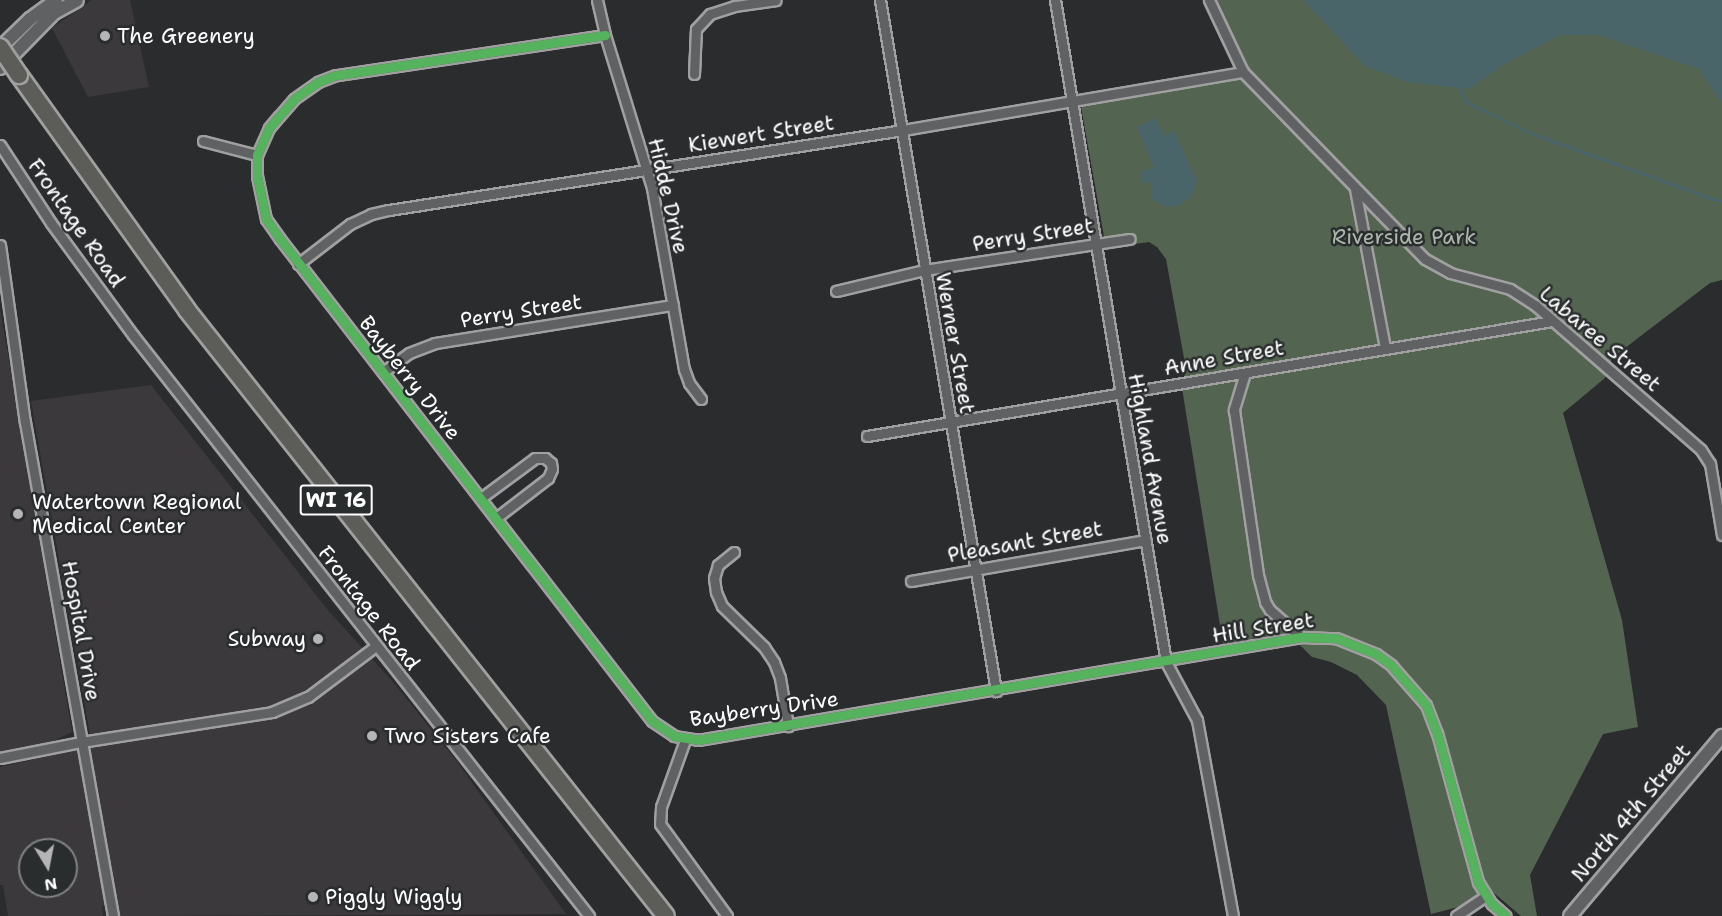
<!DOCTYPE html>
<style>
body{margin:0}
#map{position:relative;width:1722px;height:916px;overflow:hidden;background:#2b2c2d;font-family:"Shantell Sans",sans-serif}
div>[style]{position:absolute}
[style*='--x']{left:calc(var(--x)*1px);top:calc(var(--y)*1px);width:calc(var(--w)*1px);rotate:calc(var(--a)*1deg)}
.built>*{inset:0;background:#3c393c}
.green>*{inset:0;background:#536451}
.water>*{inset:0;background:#4a656a}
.stream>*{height:3px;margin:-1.5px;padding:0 1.5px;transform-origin:1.5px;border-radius:1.5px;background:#4a656a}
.roads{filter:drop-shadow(2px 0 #a0a0a0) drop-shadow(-2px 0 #a0a0a0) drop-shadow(0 2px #a0a0a0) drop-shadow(0 -2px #a0a0a0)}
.street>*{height:9px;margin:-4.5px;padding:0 4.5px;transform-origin:4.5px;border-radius:4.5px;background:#606162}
.secondary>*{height:12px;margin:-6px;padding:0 6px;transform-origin:6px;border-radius:6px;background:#606162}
.highway>*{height:16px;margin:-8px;padding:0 8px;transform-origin:8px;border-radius:8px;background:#5c5c58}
.bridges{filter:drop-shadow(2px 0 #a0a0a0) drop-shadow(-2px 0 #a0a0a0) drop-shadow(0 2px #a0a0a0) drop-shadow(0 -2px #a0a0a0)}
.highway-bridge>*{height:16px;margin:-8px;padding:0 8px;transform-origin:8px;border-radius:8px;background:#5c5c58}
.cycleway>*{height:9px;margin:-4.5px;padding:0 4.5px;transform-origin:4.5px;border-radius:4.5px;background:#56b35d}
.dots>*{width:16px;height:16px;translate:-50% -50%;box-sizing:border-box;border:3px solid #2a2d2e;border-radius:50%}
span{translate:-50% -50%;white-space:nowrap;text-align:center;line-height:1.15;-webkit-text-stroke:5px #2a2d2e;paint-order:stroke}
.shield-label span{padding:2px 4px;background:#2a2d2e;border:2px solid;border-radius:4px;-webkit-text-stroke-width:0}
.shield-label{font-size:20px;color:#fff;font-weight:700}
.poi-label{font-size:21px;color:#fff}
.left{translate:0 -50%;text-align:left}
.right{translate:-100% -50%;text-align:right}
.street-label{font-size:21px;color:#fff}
.park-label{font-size:21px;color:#acb6ab}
.north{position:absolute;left:18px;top:838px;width:60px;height:60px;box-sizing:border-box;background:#2a2d2e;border:2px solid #7f8182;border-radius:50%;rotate:170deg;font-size:16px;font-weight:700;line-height:24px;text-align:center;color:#fff}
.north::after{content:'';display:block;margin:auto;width:21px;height:27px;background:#b5b5b6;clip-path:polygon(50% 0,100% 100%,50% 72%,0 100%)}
</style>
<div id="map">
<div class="built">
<i style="clip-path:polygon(92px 0,130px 0,149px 87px,88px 97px,52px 28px)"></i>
<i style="clip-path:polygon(0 308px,72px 732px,51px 742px,0 753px)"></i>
<i style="clip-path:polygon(evenodd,151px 385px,327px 609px,392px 681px,455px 759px,566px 914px,119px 916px,117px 904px,102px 906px,103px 916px,8px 916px,3px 885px,0 885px,0 767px,92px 746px,31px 401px,151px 385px,30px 850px,66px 850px,66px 886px,30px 886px,30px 850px)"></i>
</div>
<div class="green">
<i style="clip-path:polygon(1217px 0,1722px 0,1722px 280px,1710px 283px,1612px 358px,1605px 378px,1563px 413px,1622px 620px,1638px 727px,1603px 734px,1530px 875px,1537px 916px,1521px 916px,1487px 887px,1466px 905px,1431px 914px,1386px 705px,1357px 675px,1331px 662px,1312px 657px,1296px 641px,1273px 635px,1223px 644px,1182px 388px,1186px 369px,1166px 259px,1157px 247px,1149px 242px,1106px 248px,1080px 101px,1232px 74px,1245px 61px,1236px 49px)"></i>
</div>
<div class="water">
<i style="clip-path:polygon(1303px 0,1722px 0,1722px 104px,1699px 69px,1599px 35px,1560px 35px,1503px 65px,1469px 89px,1407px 82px,1365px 66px)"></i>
<i style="clip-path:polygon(1156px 118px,1164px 136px,1174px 131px,1197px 181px,1191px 197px,1178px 206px,1166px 207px,1155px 201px,1152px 198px,1152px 182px,1142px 183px,1141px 171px,1154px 168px,1137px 127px)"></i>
</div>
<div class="stream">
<i style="--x:1458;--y:85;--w:19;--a:65"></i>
<i style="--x:1466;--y:102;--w:74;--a:25.5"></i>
<i style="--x:1533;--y:134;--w:201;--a:19.8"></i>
</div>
<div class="roads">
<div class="street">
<i style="--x:597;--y:0;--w:36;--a:77"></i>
<i style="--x:605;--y:35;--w:160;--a:72.9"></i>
<i style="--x:652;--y:188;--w:184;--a:80"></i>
<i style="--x:684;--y:369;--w:15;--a:70"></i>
<i style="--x:689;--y:383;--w:20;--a:53"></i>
<i style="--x:880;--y:0;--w:701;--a:80.47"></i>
<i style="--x:1055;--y:0;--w:671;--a:80.48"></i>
<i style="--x:1166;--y:662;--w:66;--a:61.9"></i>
<i style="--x:1197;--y:720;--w:199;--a:79.6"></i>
<i style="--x:1209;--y:0;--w:80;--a:64.7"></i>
<i style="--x:1243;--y:72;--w:261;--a:45.8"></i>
<i style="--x:1425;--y:259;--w:29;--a:29"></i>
<i style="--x:1450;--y:273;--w:62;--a:14.9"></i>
<i style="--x:1510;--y:289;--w:30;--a:33"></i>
<i style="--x:1535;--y:305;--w:220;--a:41.1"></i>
<i style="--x:1701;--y:450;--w:17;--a:57"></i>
<i style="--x:1710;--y:464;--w:72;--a:80.4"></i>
<i style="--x:605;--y:35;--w:272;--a:171.5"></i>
<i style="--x:336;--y:75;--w:19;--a:159"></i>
<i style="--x:318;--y:82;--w:29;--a:145"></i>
<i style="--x:294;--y:99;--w:23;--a:131"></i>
<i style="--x:279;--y:116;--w:16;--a:130"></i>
<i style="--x:269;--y:128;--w:30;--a:114"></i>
<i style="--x:257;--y:155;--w:21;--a:90"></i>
<i style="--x:257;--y:176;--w:44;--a:78.2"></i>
<i style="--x:266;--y:219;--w:24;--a:55"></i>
<i style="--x:280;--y:239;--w:609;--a:52.34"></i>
<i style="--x:652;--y:721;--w:27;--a:34"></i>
<i style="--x:674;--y:736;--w:24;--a:9"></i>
<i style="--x:698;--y:740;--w:612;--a:-9.69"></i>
<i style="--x:1301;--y:637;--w:35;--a:2"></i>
<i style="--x:1336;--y:638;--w:43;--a:21.8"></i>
<i style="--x:1376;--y:654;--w:19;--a:36"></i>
<i style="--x:1391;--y:665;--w:53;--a:48.8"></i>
<i style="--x:1426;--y:705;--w:30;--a:69"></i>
<i style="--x:1437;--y:733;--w:155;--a:74.6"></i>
<i style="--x:1478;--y:882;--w:26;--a:58"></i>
<i style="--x:1492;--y:904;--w:18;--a:41"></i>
<i style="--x:694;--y:74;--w:45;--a:-87.5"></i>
<i style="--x:696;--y:29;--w:21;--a:-47"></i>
<i style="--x:710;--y:14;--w:26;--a:-18"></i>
<i style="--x:735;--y:6;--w:41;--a:-8.3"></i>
<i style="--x:203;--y:141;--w:56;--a:14.5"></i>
<i style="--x:0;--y:145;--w:93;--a:56.8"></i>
<i style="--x:51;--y:223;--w:139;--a:53.8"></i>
<i style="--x:133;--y:335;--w:739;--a:51.87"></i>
<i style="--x:1355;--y:189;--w:162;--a:79.3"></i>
<i style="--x:0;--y:245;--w:179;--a:82"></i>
<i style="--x:25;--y:422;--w:502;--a:79.9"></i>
<i style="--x:298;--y:264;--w:66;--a:-37.6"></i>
<i style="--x:350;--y:224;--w:23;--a:-25"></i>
<i style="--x:371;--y:214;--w:18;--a:-13"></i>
<i style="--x:389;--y:210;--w:520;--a:-8.85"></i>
<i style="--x:903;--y:130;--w:345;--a:-9.7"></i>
<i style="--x:836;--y:291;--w:90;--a:-13.4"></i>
<i style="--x:924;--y:270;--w:208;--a:-8.6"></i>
<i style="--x:383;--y:372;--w:32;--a:-36"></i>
<i style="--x:409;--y:353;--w:28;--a:-21"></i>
<i style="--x:435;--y:343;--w:241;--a:-9.1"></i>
<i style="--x:1245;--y:373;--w:39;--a:107"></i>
<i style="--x:1234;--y:410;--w:167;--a:81.7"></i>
<i style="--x:1258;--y:575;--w:28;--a:75"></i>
<i style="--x:1265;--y:602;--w:9;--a:58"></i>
<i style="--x:1270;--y:610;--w:41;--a:41.1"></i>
<i style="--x:867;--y:436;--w:695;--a:-9.53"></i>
<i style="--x:481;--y:498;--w:67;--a:-36.5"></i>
<i style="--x:535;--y:458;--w:10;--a:0"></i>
<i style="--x:545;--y:458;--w:8;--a:40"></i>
<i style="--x:551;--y:463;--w:6;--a:81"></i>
<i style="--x:552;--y:469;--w:10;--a:114"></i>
<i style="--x:548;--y:478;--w:66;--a:142.4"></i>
<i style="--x:734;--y:552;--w:21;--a:141"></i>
<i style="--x:718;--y:565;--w:14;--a:107"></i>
<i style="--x:714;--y:578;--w:14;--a:82"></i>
<i style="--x:716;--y:592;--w:15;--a:67"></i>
<i style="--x:722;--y:606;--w:59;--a:44.3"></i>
<i style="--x:764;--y:647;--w:18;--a:56"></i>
<i style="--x:774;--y:662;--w:17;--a:69"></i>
<i style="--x:780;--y:678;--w:49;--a:80.5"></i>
<i style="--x:911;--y:581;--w:238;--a:-9.9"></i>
<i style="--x:685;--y:740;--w:71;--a:109.7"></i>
<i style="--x:661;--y:807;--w:17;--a:93"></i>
<i style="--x:660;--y:824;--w:114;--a:53.9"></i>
<i style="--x:0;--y:758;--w:83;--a:-11.2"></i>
<i style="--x:81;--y:742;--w:193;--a:-8.9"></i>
<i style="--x:272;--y:712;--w:39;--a:-23"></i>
<i style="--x:308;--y:697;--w:85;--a:-36.9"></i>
<i style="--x:1456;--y:916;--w:36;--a:-34"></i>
</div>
<div class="secondary">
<i style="--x:0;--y:48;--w:42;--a:-44"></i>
<i style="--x:30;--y:19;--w:32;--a:-36"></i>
<i style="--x:0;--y:68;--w:77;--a:-45.5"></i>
<i style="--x:54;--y:13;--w:26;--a:-29"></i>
<i style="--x:1570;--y:916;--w:236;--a:-49.8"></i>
</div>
<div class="highway">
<i style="--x:19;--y:75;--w:289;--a:54.4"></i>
<i style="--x:187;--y:310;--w:772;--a:51.68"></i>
</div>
</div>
<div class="bridges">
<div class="highway-bridge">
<i style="--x:0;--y:47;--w:34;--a:56"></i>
</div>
</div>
<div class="cycleway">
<i style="--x:605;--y:35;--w:272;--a:171.5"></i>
<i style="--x:336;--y:75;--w:19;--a:159"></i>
<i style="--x:318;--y:82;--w:29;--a:145"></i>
<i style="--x:294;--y:99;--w:23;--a:131"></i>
<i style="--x:279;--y:116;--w:16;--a:130"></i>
<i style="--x:269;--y:128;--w:30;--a:114"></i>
<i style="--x:257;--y:155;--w:21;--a:90"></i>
<i style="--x:257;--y:176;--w:44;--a:78.2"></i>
<i style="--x:266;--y:219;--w:24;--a:55"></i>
<i style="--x:280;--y:239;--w:609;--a:52.34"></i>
<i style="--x:652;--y:721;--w:27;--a:34"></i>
<i style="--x:674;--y:736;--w:24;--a:9"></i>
<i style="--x:698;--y:740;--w:612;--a:-9.69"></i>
<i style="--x:1301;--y:637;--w:35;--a:2"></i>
<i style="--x:1336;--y:638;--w:43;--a:21.8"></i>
<i style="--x:1376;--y:654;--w:19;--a:36"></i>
<i style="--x:1391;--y:665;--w:53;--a:48.8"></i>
<i style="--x:1426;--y:705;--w:30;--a:69"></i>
<i style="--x:1437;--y:733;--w:155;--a:74.6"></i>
<i style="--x:1478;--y:882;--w:26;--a:58"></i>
<i style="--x:1492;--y:904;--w:18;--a:41"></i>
</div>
<div class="dots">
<i style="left:105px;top:36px;background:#b5b5b6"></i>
<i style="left:18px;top:514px;background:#b5b5b6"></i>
<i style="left:318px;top:639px;background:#b5b5b6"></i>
<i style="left:372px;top:736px;background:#b5b5b6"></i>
<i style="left:313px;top:897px;background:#b5b5b6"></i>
</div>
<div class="shield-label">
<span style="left:336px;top:500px">WI 16</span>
</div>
<div class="poi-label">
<span class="left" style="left:117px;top:36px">The Greenery</span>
<span class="left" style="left:32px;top:514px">Watertown Regional<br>Medical Center</span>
<span class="right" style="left:306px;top:639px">Subway</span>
<span class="left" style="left:384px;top:736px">Two Sisters Cafe</span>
<span class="left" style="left:325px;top:897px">Piggly Wiggly</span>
</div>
<div class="street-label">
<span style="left:761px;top:134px;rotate:-9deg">Kiewert Street</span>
<span style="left:668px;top:196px;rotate:77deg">Hidde Drive</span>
<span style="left:76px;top:223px;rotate:55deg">Frontage Road</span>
<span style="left:1033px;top:235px;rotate:-9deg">Perry Street</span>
<span style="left:521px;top:311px;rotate:-9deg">Perry Street</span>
<span style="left:1600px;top:339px;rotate:40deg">Labaree Street</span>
<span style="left:955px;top:343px;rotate:80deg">Werner Street</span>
<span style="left:1224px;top:358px;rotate:-10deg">Anne Street</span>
<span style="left:410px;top:378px;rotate:52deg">Bayberry Drive</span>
<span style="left:1150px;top:459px;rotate:80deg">Highland Avenue</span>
<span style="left:1025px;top:542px;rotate:-10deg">Pleasant Street</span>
<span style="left:369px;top:608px;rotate:52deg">Frontage Road</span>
<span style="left:1263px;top:628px;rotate:-9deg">Hill Street</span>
<span style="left:81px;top:631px;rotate:80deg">Hospital Drive</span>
<span style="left:764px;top:709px;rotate:-8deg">Bayberry Drive</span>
<span style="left:1631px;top:813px;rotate:-50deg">North 4th Street</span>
</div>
<div class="park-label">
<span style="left:1404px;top:237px">Riverside Park</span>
</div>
<div class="north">N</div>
</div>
